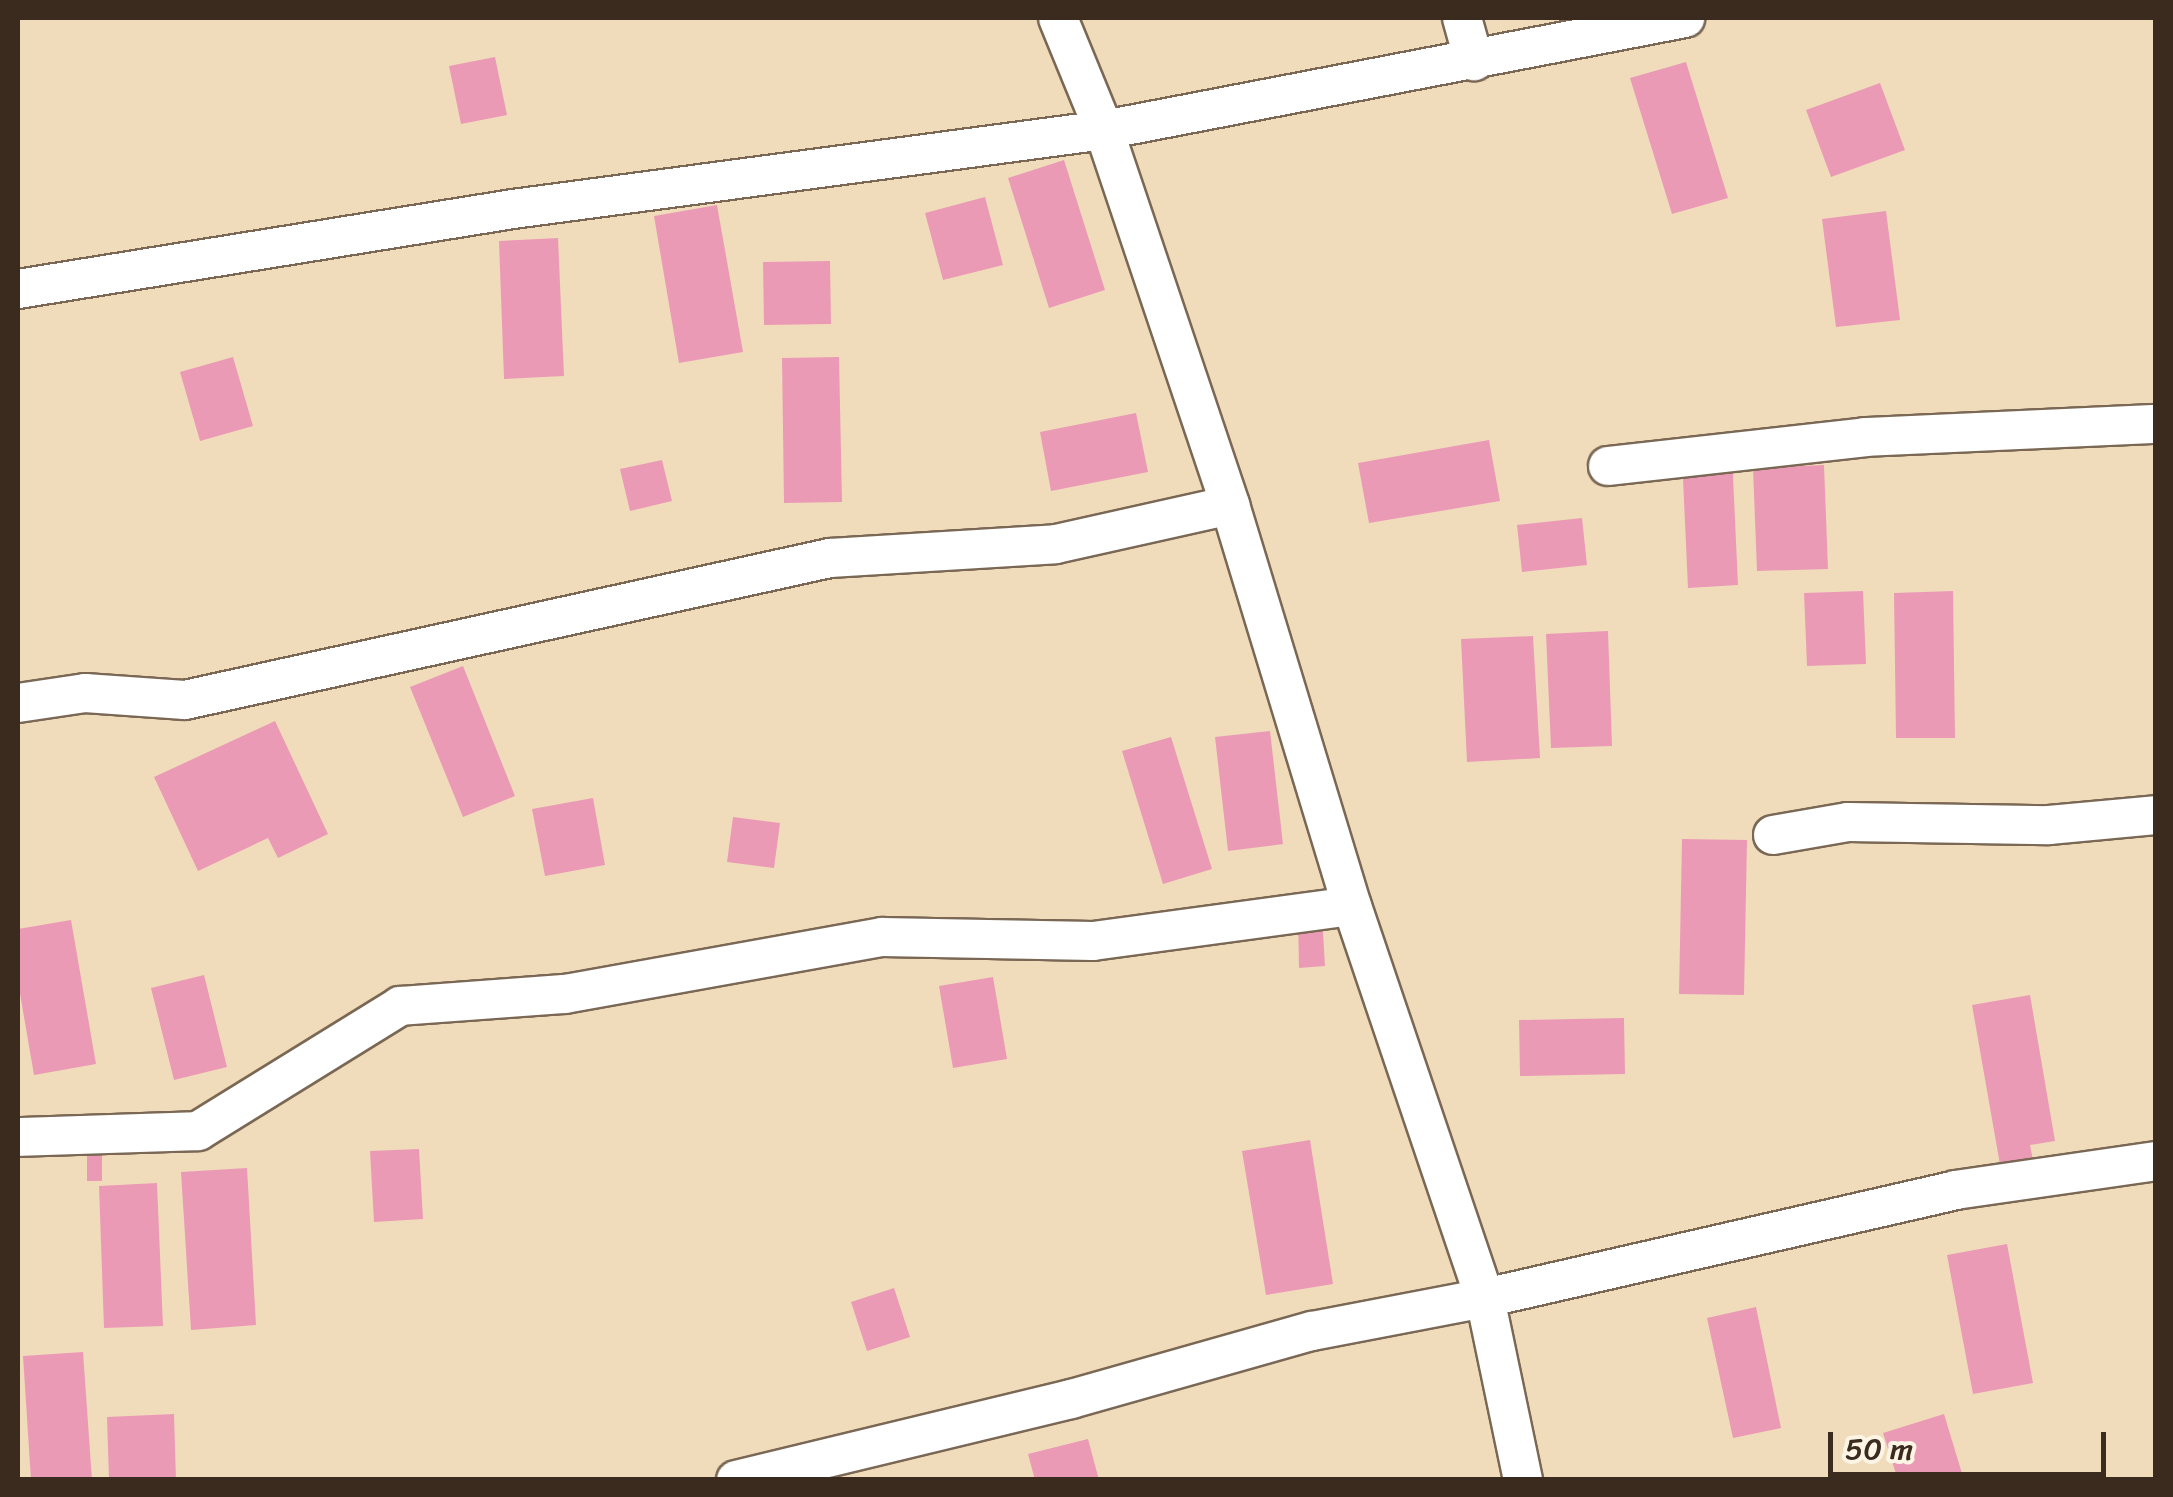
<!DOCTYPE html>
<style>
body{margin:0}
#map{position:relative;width:2173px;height:1497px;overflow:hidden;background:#f0dcbb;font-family:Sriracha,sans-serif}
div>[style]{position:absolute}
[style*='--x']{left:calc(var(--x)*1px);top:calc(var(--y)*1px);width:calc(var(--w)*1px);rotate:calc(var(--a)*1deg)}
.building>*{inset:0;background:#eb9ab6}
.roads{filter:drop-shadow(2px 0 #7a6855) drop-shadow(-2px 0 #7a6855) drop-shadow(0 2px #7a6855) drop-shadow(0 -2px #7a6855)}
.minor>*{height:38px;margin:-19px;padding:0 19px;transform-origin:19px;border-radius:19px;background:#fff}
span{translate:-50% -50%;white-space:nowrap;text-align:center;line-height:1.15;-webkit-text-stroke:8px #fcf5e5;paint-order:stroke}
.frame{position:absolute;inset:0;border:20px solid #3b2a1e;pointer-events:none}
.scale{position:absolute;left:1828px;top:1432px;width:278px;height:45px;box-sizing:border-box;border:5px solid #3b2a1e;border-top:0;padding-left:12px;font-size:30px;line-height:35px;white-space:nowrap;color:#3b2a1e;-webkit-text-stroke:8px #fcf5e5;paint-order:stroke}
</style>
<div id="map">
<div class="building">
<i style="clip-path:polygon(495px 57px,507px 115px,461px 124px,449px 66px)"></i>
<i style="clip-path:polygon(1686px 62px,1728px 198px,1672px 214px,1630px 78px)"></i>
<i style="clip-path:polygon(1880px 83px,1905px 150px,1831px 177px,1806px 110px)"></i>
<i style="clip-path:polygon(1064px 160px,1105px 290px,1049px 308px,1008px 178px)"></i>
<i style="clip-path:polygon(985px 197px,1003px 265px,943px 280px,925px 213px)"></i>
<i style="clip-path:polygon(717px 205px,743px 352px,679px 363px,654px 216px)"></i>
<i style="clip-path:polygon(1886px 211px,1900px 320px,1836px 327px,1822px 219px)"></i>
<i style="clip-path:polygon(558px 238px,564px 376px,504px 379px,499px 241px)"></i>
<i style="clip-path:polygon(830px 261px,831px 324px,764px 325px,763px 262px)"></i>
<i style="clip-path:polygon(233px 357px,253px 426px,200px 441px,180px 372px)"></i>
<i style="clip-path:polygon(839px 357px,842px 502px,784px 503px,782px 358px)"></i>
<i style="clip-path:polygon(1136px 413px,1148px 472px,1051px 491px,1040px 432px)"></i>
<i style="clip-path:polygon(1489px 440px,1500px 501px,1369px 523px,1358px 463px)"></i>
<i style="clip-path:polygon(1732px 454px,1738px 585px,1688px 588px,1682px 457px)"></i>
<i style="clip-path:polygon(662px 460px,672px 501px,630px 511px,620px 469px)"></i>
<i style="clip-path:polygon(1824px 465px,1828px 569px,1757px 571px,1753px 468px)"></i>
<i style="clip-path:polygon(1582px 518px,1587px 565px,1522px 572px,1517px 525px)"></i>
<i style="clip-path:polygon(1863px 591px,1866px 664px,1807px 666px,1804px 593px)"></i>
<i style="clip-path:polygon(1953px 591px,1955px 738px,1896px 738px,1894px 593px)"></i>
<i style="clip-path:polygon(1608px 631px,1612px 746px,1551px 748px,1546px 634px)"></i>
<i style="clip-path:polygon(1533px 636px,1540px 758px,1467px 762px,1461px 639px)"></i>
<i style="clip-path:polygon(463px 666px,515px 796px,463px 817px,410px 687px)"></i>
<i style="clip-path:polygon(275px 721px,328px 834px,278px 858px,268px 838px,198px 871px,154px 777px)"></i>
<i style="clip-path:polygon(1270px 731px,1283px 844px,1228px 851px,1215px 737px)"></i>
<i style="clip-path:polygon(1171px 737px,1212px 869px,1163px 884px,1122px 751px)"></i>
<i style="clip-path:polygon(593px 798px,605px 865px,545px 876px,532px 809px)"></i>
<i style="clip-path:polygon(733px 817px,780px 823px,774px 868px,727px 862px)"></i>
<i style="clip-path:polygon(1682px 839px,1747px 840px,1744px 995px,1679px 994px)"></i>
<i style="clip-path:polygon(1322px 916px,1325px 966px,1299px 968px,1298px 917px)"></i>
<i style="clip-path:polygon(71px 920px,96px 1064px,34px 1075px,18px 982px,18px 929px)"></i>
<i style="clip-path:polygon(204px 975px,227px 1067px,174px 1080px,151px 988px)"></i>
<i style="clip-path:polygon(993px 977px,1007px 1059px,953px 1068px,939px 986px)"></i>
<i style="clip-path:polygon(2030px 995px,2055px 1141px,2030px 1145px,2035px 1171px,2002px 1176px,1972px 1005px)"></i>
<i style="clip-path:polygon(1624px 1018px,1625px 1074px,1520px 1076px,1519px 1020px)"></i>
<i style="clip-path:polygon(1310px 1140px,1333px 1284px,1266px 1295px,1242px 1151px)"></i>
<i style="clip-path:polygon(419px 1149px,423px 1219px,374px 1222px,370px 1151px)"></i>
<i style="clip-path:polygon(87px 1154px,102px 1154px,102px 1181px,87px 1181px)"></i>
<i style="clip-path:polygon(247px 1168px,256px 1325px,191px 1330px,181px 1172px)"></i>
<i style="clip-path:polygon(157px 1183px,163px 1326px,104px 1328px,99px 1186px)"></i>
<i style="clip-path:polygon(2007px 1244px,2033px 1383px,1973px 1394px,1947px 1255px)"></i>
<i style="clip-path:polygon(894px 1288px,910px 1337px,867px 1351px,851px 1302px)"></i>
<i style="clip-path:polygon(1756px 1307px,1781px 1428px,1733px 1438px,1707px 1318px)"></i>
<i style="clip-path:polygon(83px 1352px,92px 1480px,31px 1480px,23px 1356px)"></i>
<i style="clip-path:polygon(174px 1414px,176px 1480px,109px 1480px,107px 1417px)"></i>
<i style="clip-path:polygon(1944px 1414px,1964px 1480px,1898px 1480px,1883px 1433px)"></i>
<i style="clip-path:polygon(1088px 1439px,1099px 1480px,1035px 1480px,1028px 1454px)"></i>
</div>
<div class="roads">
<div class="minor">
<i style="--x:1058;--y:18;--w:121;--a:67.7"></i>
<i style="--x:1104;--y:130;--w:396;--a:71.4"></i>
<i style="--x:1230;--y:505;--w:419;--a:73.1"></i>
<i style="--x:1352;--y:906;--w:414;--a:71.3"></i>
<i style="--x:1485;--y:1298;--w:186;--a:78.2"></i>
<i style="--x:1462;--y:18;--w:45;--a:74.4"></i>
<i style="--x:18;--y:289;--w:501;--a:-9.18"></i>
<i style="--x:513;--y:209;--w:596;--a:-7.61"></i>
<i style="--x:1104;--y:130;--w:592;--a:-10.91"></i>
<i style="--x:1608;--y:466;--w:259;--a:-6.4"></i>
<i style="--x:1865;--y:437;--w:291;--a:-2.6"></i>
<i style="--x:18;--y:703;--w:68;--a:-8.5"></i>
<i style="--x:85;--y:693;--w:100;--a:4"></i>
<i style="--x:185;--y:700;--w:660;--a:-12.42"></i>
<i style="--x:830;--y:558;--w:226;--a:-3.5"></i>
<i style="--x:1056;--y:544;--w:178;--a:-12.6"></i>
<i style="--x:1773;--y:835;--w:76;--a:-9.8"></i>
<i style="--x:1848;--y:822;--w:201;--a:0.9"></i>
<i style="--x:2049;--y:825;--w:107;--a:-5.3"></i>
<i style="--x:18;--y:1137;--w:180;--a:-1.9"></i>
<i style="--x:198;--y:1131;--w:238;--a:-31.7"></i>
<i style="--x:400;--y:1006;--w:165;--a:-4.2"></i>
<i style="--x:565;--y:994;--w:322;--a:-10.2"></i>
<i style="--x:882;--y:937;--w:211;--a:1.1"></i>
<i style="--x:1093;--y:941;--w:261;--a:-7.7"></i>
<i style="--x:736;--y:1480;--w:345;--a:-13.6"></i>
<i style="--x:1071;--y:1399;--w:250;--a:-15.8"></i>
<i style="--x:1312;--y:1331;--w:176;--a:-10.8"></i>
<i style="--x:1485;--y:1298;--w:482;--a:-12.9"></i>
<i style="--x:1955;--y:1190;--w:203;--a:-8.2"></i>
</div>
</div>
<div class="frame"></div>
<div class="scale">50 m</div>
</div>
